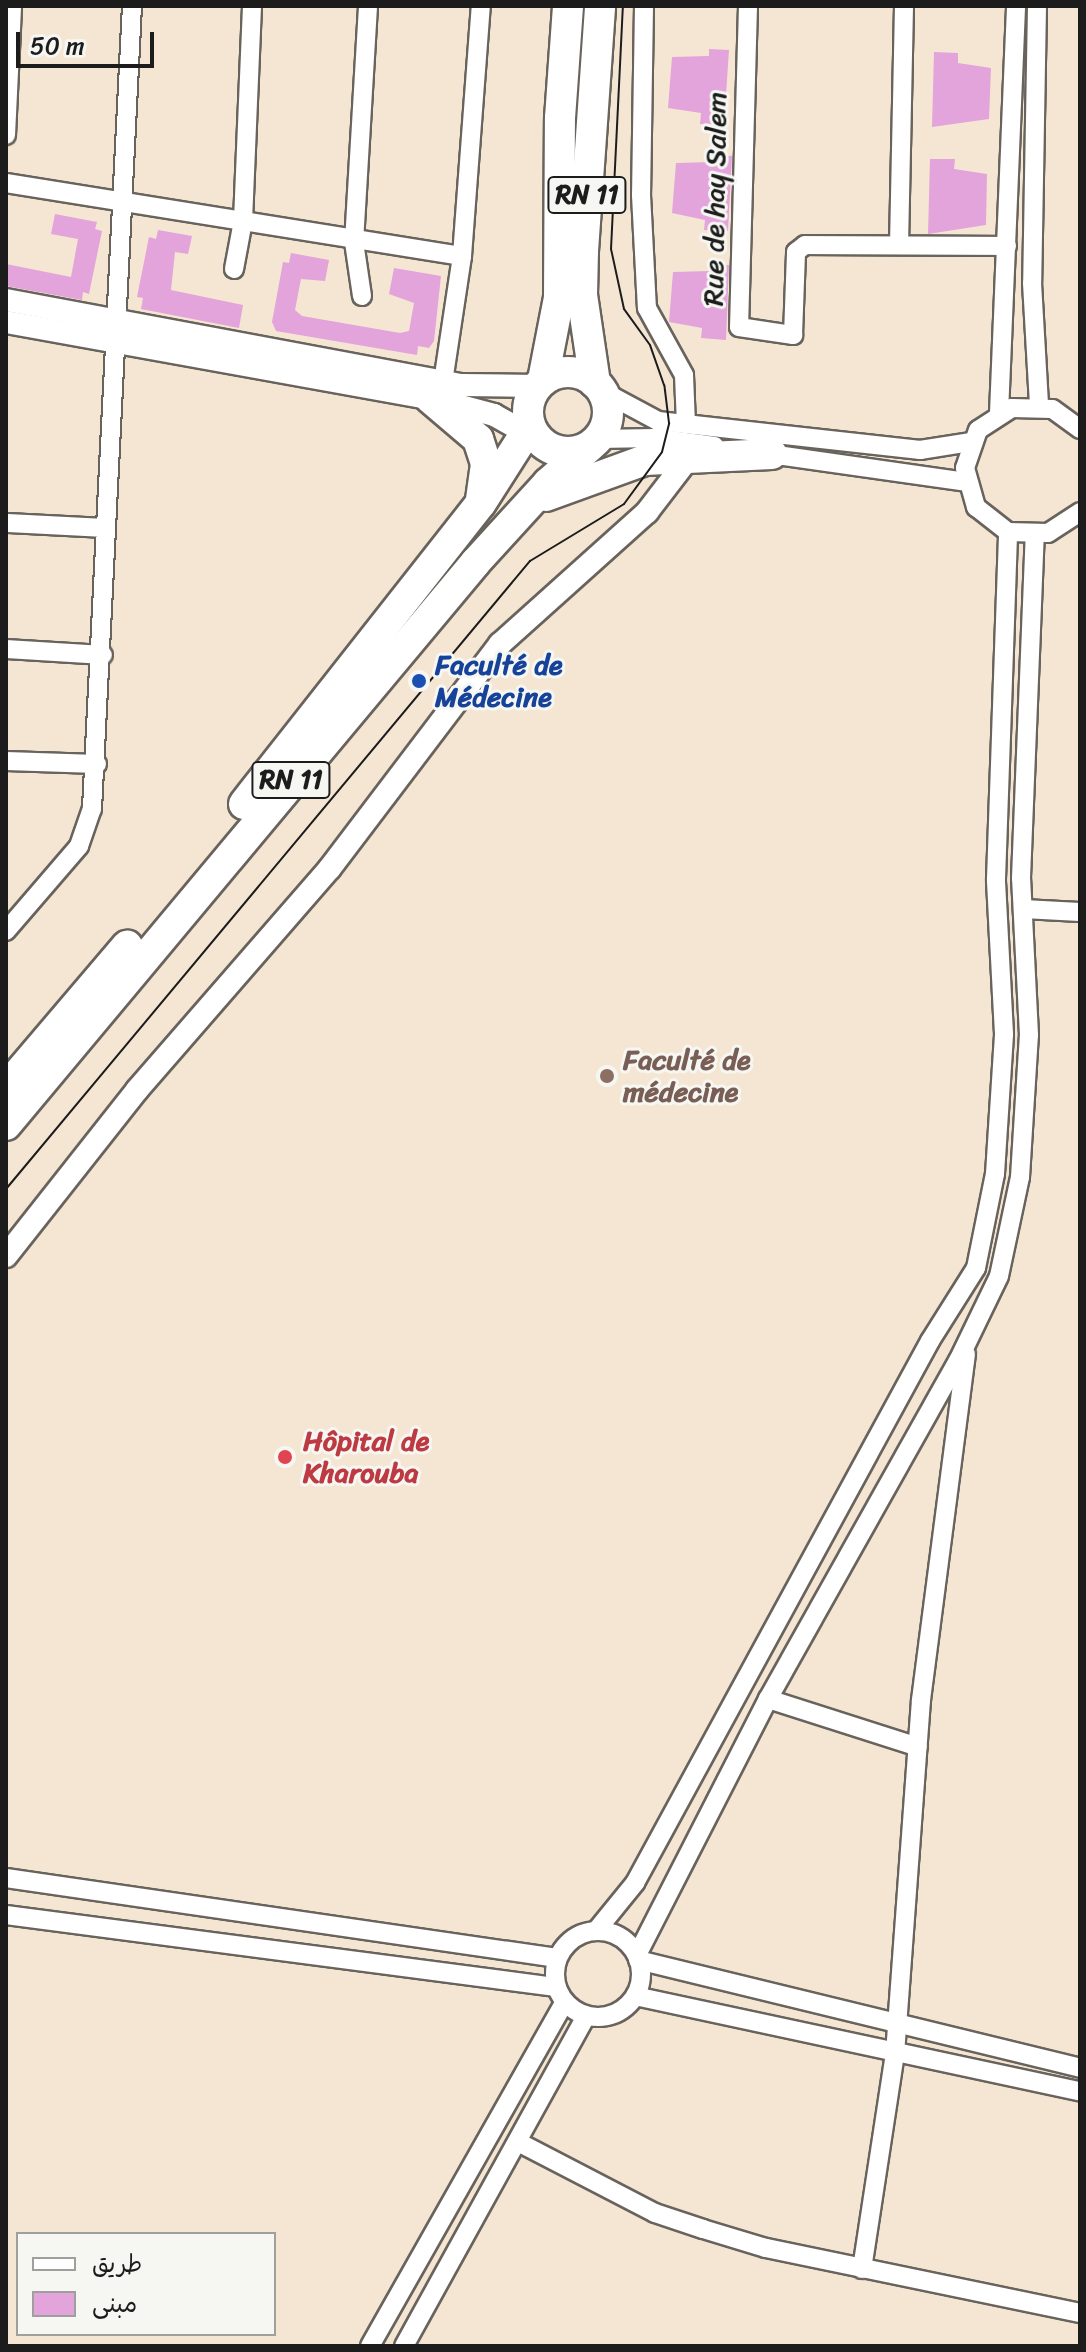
<!DOCTYPE html>
<meta charset="utf-8">
<style>
body{margin:0}
#map{position:relative;width:1086px;height:2352px;overflow:hidden;background:#f5e6d3;font-family:Sriracha,"Playpen Sans Arabic",sans-serif}
div>[style]{position:absolute}
[style*='--x']{left:calc(var(--x)*1px);top:calc(var(--y)*1px);width:calc(var(--w)*1px);rotate:calc(var(--a)*1deg)}
.building>*{inset:0;background:#e3a3db}
.roads{filter:drop-shadow(2px 0 #68635c) drop-shadow(-2px 0 #68635c) drop-shadow(0 2px #68635c) drop-shadow(0 -2px #68635c)}
.minor>*{height:18px;margin:-9px;padding:0 9px;transform-origin:9px;border-radius:9px;background:#fff}
.minor>.ring{margin:-9px;padding:0;box-sizing:content-box;background:none;border:18px solid #fff;border-radius:50%}
.tertiary>*{height:22px;margin:-11px;padding:0 11px;transform-origin:11px;border-radius:11px;background:#fff}
.trunk>*{height:30px;margin:-15px;padding:0 15px;transform-origin:15px;border-radius:15px;background:#fff}
.trunk>.ring{margin:-15px;padding:0;box-sizing:content-box;background:none;border:30px solid #fff;border-radius:50%}
.tram>*{height:2px;margin:-1px;padding:0 1px;transform-origin:1px;border-radius:1px;background:#1c1c1c}
.dots>*{width:22px;height:22px;translate:-50% -50%;box-sizing:border-box;border:4px solid #f6f6f2;border-radius:50%}
span{translate:-50% -50%;white-space:nowrap;text-align:center;line-height:1.15;-webkit-text-stroke:6px #f6f6f2;paint-order:stroke}
.shield-label span{padding:2px 6px;background:#f6f6f2;border:2px solid;border-radius:6px;-webkit-text-stroke-width:0}
.shield-label{font-size:26px;color:#1c1c1c;font-weight:700}
.street-label{font-size:28px;color:#1c1c1c}
.transit-label{font-size:28px;color:#164399;font-weight:700}
.left{translate:0 -50%;text-align:left}
.education-label{font-size:28px;color:#785e54;font-weight:700}
.health-label{font-size:28px;color:#be3a42;font-weight:700}
.frame{position:absolute;inset:0;border:8px solid #1c1c1c;pointer-events:none}
.legend{position:absolute;left:16px;top:2232px;width:260px;height:104px;box-sizing:border-box;background:#f6f6f2;border:2px solid #9f9f9c;margin:0;padding:10px 14px;list-style:none;font-size:24px;color:#1c1c1c}
.legend li{display:flex;align-items:center;gap:16px;height:40px}
.legend b{width:40px;border:2px solid #9f9f9c}
.scale{position:absolute;left:16px;top:32px;width:138px;height:36px;box-sizing:border-box;border:4px solid #1c1c1c;border-top:0;padding-left:10px;font-size:24px;line-height:28px;white-space:nowrap;color:#1c1c1c;-webkit-text-stroke:6px #f6f6f2;paint-order:stroke}
</style>
<div id="map">
<div class="building">
<i style="clip-path:polygon(709px 49px,729px 50px,724px 125px,700px 124px,701px 113px,668px 108px,672px 57px,709px 56px)"></i>
<i style="clip-path:polygon(934px 52px,958px 53px,958px 63px,991px 68px,989px 119px,932px 127px)"></i>
<i style="clip-path:polygon(713px 155px,732px 156px,728px 231px,704px 230px,705px 220px,672px 213px,676px 163px,713px 162px)"></i>
<i style="clip-path:polygon(930px 159px,955px 159px,954px 169px,987px 174px,986px 225px,928px 234px)"></i>
<i style="clip-path:polygon(55px 214px,97px 222px,95px 229px,102px 231px,89px 294px,83px 292px,82px 300px,6px 286px,6px 264px,71px 277px,78px 239px,51px 234px)"></i>
<i style="clip-path:polygon(158px 230px,192px 236px,188px 254px,175px 252px,171px 290px,243px 305px,239px 328px,141px 309px,143px 298px,137px 297px,149px 237px,156px 239px)"></i>
<i style="clip-path:polygon(291px 253px,329px 260px,325px 281px,301px 279px,295px 310px,302px 316px,400px 333px,409px 331px,414px 303px,389px 294px,394px 268px,441px 276px,434px 341px,429px 348px,418px 346px,417px 355px,276px 331px,272px 322px,283px 262px,289px 263px)"></i>
<i style="clip-path:polygon(710px 264px,729px 265px,726px 340px,701px 338px,702px 328px,669px 322px,673px 272px,710px 271px)"></i>
</div>
<div class="roads">
<div class="minor">
<i style="--x:644;--y:6;--w:189;--a:90.9"></i>
<i style="--x:641;--y:195;--w:113;--a:87"></i>
<i style="--x:647;--y:308;--w:77;--a:61.1"></i>
<i style="--x:684;--y:375;--w:49;--a:87.7"></i>
<i style="--x:748;--y:6;--w:321;--a:91.6"></i>
<i style="--x:739;--y:327;--w:55;--a:8.4"></i>
<i style="--x:793;--y:335;--w:83;--a:-87.9"></i>
<i style="--x:796;--y:252;--w:11;--a:-38"></i>
<i style="--x:805;--y:245;--w:202;--a:0.3"></i>
<i style="--x:1037;--y:6;--w:277;--a:91"></i>
<i style="--x:1032;--y:283;--w:123;--a:86.7"></i>
<i style="--x:6;--y:135;--w:129;--a:-87.3"></i>
<i style="--x:6;--y:183;--w:462;--a:9.1"></i>
<i style="--x:899;--y:245;--w:239;--a:-88.8"></i>
<i style="--x:234;--y:269;--w:49;--a:-79.4"></i>
<i style="--x:243;--y:221;--w:215;--a:-87.6"></i>
<i style="--x:362;--y:296;--w:55;--a:-98.4"></i>
<i style="--x:354;--y:242;--w:236;--a:-86.6"></i>
<i style="--x:443;--y:382;--w:127;--a:-81.4"></i>
<i style="--x:462;--y:256;--w:251;--a:-85.7"></i>
<i style="--x:602;--y:391;--w:64;--a:28.2"></i>
<i style="--x:658;--y:421;--w:264;--a:6.3"></i>
<i style="--x:920;--y:450;--w:52;--a:-8.9"></i>
<i style="--x:999;--y:413;--w:407;--a:-87.6"></i>
<i style="--x:1080;--y:429;--w:34;--a:-144"></i>
<i style="--x:1052;--y:409;--w:40;--a:-178.6"></i>
<i style="--x:1012;--y:408;--w:40;--a:147.1"></i>
<i style="--x:978;--y:430;--w:40;--a:108.9"></i>
<i style="--x:965;--y:468;--w:41;--a:74.2"></i>
<i style="--x:976;--y:507;--w:41;--a:38"></i>
<i style="--x:1008;--y:532;--w:40;--a:1.4"></i>
<i style="--x:1048;--y:533;--w:38;--a:-33"></i>
<i style="--x:598;--y:439;--w:57;--a:-1"></i>
<i style="--x:655;--y:438;--w:60;--a:7.7"></i>
<i style="--x:763;--y:453;--w:205;--a:8.1"></i>
<i style="--x:6;--y:523;--w:100;--a:2.9"></i>
<i style="--x:6;--y:649;--w:97;--a:3.5"></i>
<i style="--x:6;--y:761;--w:91;--a:1.9"></i>
<i style="--x:1023;--y:909;--w:57;--a:3"></i>
<i style="--x:6;--y:931;--w:112;--a:-49.3"></i>
<i style="--x:79;--y:846;--w:39;--a:-71"></i>
<i style="--x:92;--y:809;--w:804;--a:-87.15"></i>
<i style="--x:768;--y:1699;--w:157;--a:17.7"></i>
<i style="--x:6;--y:1878;--w:557;--a:8.26"></i>
<i style="--x:6;--y:1915;--w:555;--a:7.46"></i>
<i class="ring" style="left:555px;top:1931px;width:68px;height:68px"></i>
<i style="--x:596;--y:1931;--w:62;--a:-50.9"></i>
<i style="--x:635;--y:1883;--w:617;--a:-61.44"></i>
<i style="--x:930;--y:1341;--w:86;--a:-57.8"></i>
<i style="--x:976;--y:1268;--w:96;--a:-78.6"></i>
<i style="--x:995;--y:1174;--w:140;--a:-86.3"></i>
<i style="--x:1004;--y:1034;--w:155;--a:-93"></i>
<i style="--x:996;--y:879;--w:347;--a:-88"></i>
<i style="--x:637;--y:1955;--w:288;--a:-62.9"></i>
<i style="--x:768;--y:1699;--w:388;--a:-60.7"></i>
<i style="--x:958;--y:1361;--w:94;--a:-64.2"></i>
<i style="--x:999;--y:1276;--w:101;--a:-78"></i>
<i style="--x:1020;--y:1177;--w:142;--a:-86.4"></i>
<i style="--x:1029;--y:1035;--w:157;--a:-92.9"></i>
<i style="--x:1021;--y:878;--w:342;--a:-87.7"></i>
<i style="--x:638;--y:1960;--w:455;--a:13.7"></i>
<i style="--x:635;--y:1996;--w:455;--a:12.1"></i>
<i style="--x:518;--y:2142;--w:154;--a:27.4"></i>
<i style="--x:655;--y:2213;--w:51;--a:18.4"></i>
<i style="--x:703;--y:2229;--w:66;--a:16.8"></i>
<i style="--x:766;--y:2248;--w:321;--a:11.7"></i>
<i style="--x:862;--y:2269;--w:218;--a:-81.3"></i>
<i style="--x:895;--y:2054;--w:355;--a:-85.8"></i>
<i style="--x:921;--y:1700;--w:349;--a:-82.6"></i>
<i style="--x:370;--y:2346;--w:395;--a:-60.5"></i>
<i style="--x:404;--y:2346;--w:377;--a:-61.1"></i>
</div>
<div class="tertiary">
<i style="--x:6;--y:300;--w:464;--a:10.6"></i>
<i style="--x:462;--y:385;--w:76;--a:0.8"></i>
<i style="--x:6;--y:322;--w:431;--a:10.2"></i>
<i style="--x:430;--y:398;--w:66;--a:14.9"></i>
<i style="--x:494;--y:415;--w:49;--a:29.2"></i>
<i style="--x:6;--y:1256;--w:211;--a:-51.7"></i>
<i style="--x:137;--y:1090;--w:294;--a:-49"></i>
<i style="--x:330;--y:868;--w:281;--a:-52.8"></i>
<i style="--x:500;--y:644;--w:198;--a:-41.9"></i>
<i style="--x:647;--y:512;--w:71;--a:-52.5"></i>
</div>
<div class="trunk">
<i class="ring" style="left:528px;top:372px;width:50px;height:50px"></i>
<i style="--x:543;--y:380;--w:84;--a:-79"></i>
<i style="--x:559;--y:298;--w:180;--a:-89.7"></i>
<i style="--x:560;--y:118;--w:112;--a:-85.9"></i>
<i style="--x:595;--y:383;--w:89;--a:-98.4"></i>
<i style="--x:582;--y:295;--w:44;--a:-88.7"></i>
<i style="--x:583;--y:251;--w:246;--a:-86"></i>
<i style="--x:430;--y:398;--w:63;--a:40.5"></i>
<i style="--x:478;--y:439;--w:26;--a:72"></i>
<i style="--x:486;--y:464;--w:35;--a:98"></i>
<i style="--x:546;--y:496;--w:105;--a:-20"></i>
<i style="--x:645;--y:460;--w:127;--a:-2.7"></i>
<i style="--x:244;--y:804;--w:383;--a:-51.8"></i>
<i style="--x:481;--y:503;--w:91;--a:-57.5"></i>
<i style="--x:6;--y:1088;--w:187;--a:-49.6"></i>
<i style="--x:6;--y:1125;--w:732;--a:-50.15"></i>
<i style="--x:475;--y:563;--w:108;--a:-47.6"></i>
<i style="--x:548;--y:483;--w:55;--a:-41.3"></i>
</div>
</div>
<div class="tram">
<i style="--x:6;--y:1189;--w:818;--a:-50.16"></i>
<i style="--x:530;--y:561;--w:110;--a:-31.2"></i>
<i style="--x:624;--y:504;--w:64;--a:-53.8"></i>
<i style="--x:662;--y:452;--w:30;--a:-76"></i>
<i style="--x:669;--y:423;--w:38;--a:-97"></i>
<i style="--x:664;--y:385;--w:42;--a:-109.3"></i>
<i style="--x:650;--y:345;--w:44;--a:-125.8"></i>
<i style="--x:624;--y:309;--w:61;--a:-102.2"></i>
<i style="--x:611;--y:249;--w:243;--a:-87.2"></i>
</div>
<div class="dots">
<i style="left:419px;top:681px;background:#1a4fb4"></i>
<i style="left:607px;top:1076px;background:#8d6e63"></i>
<i style="left:285px;top:1457px;background:#e0444e"></i>
</div>
<div class="shield-label">
<span style="left:587px;top:195px">RN 11</span>
<span style="left:291px;top:780px">RN 11</span>
</div>
<div class="street-label">
<span style="left:715px;top:199px;rotate:-89deg">Rue de hay Salem</span>
</div>
<div class="transit-label">
<span class="left" style="left:435px;top:681px">Faculté de<br>Médecine</span>
</div>
<div class="education-label">
<span class="left" style="left:623px;top:1076px">Faculté de<br>médecine</span>
</div>
<div class="health-label">
<span class="left" style="left:303px;top:1457px">Hôpital de<br>Kharouba</span>
</div>
<div class="frame"></div>
<ul class="legend">
<li><b style="height:10px;background:#fff"></b>طريق</li>
<li><b style="height:22px;background:#e3a3db"></b>مبنى</li>
</ul>
<div class="scale">50 m</div>
</div>
